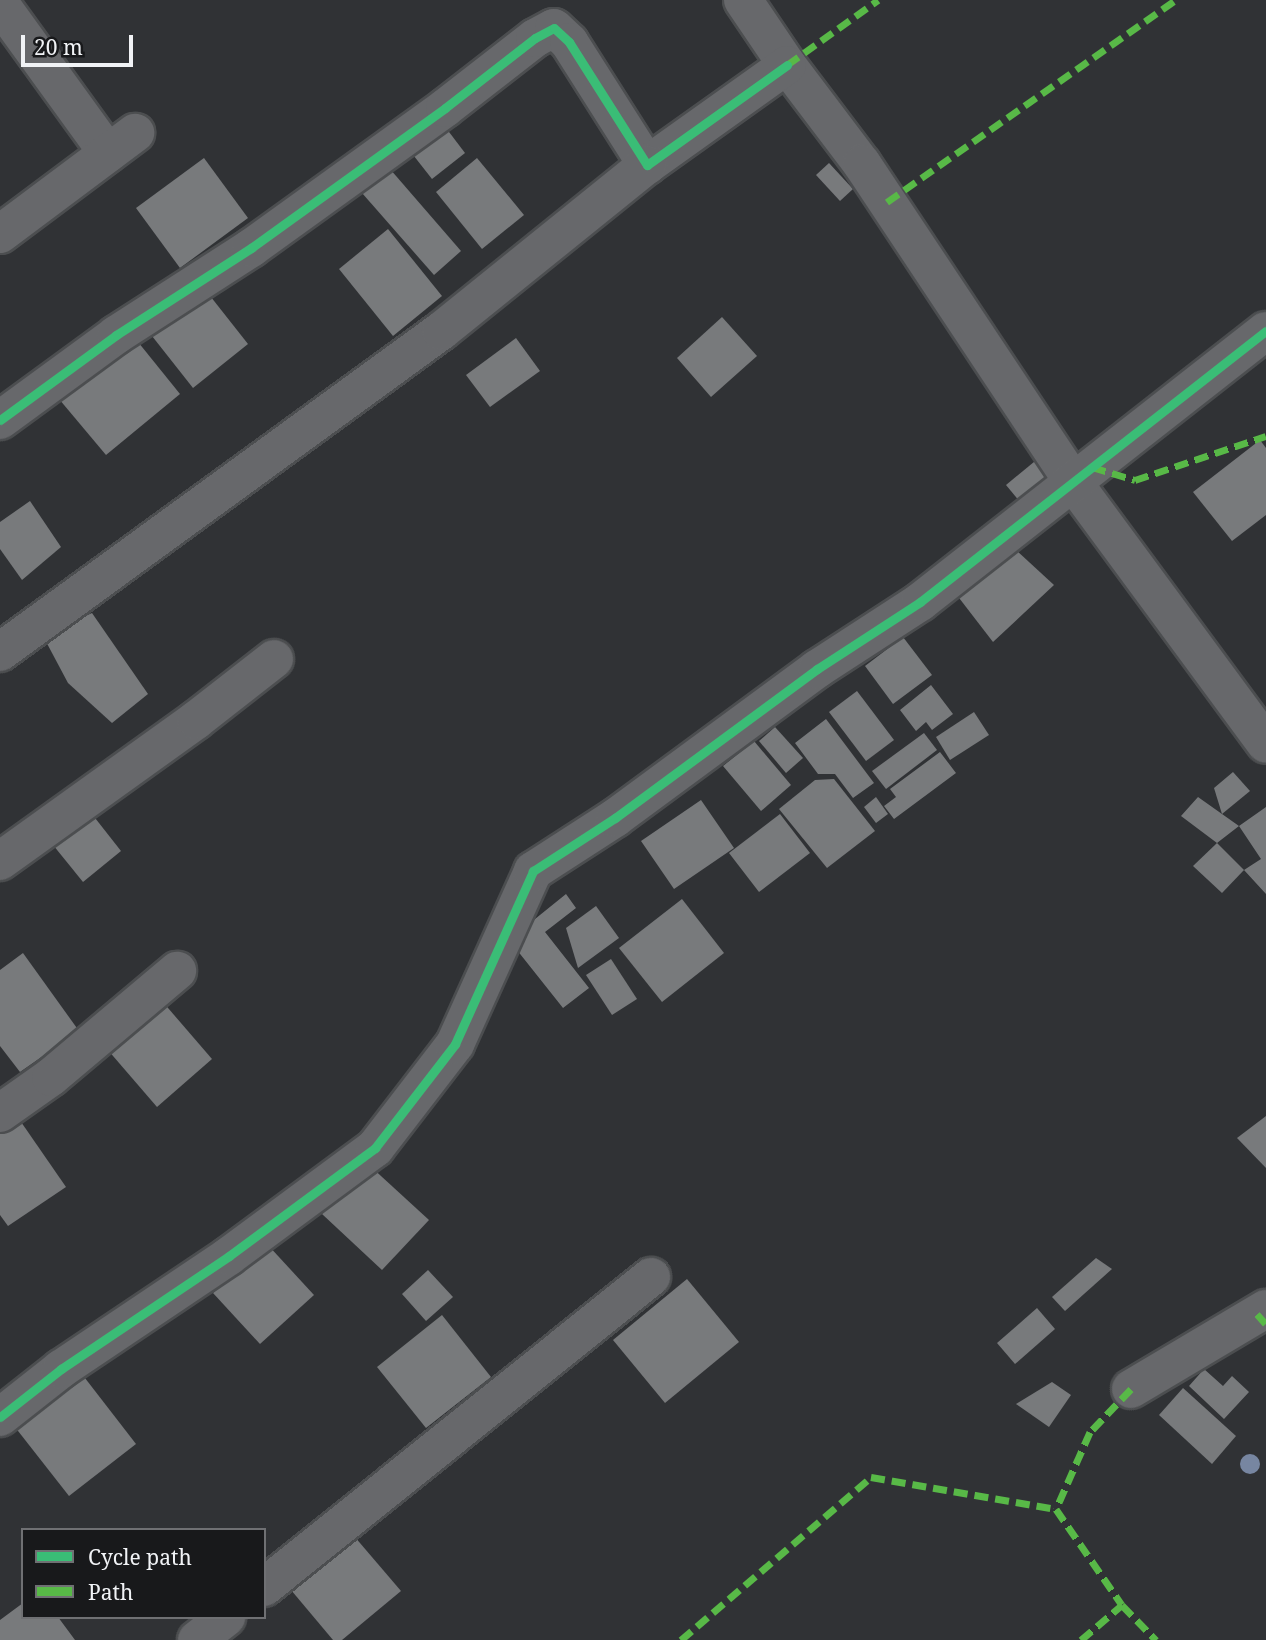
<!DOCTYPE html>
<style>
body{margin:0}
#map{position:relative;width:1266px;height:1640px;overflow:hidden;background:#303235;font-family:"Noto Serif",serif}
div>[style]{position:absolute}
[style*='--x']{left:calc(var(--x)*1px);top:calc(var(--y)*1px);width:calc(var(--w)*1px);rotate:calc(var(--a)*1deg)}
.building>*{inset:0;background:#787a7c}
.roads{filter:drop-shadow(2px 0 #4c4e50) drop-shadow(-2px 0 #4c4e50) drop-shadow(0 2px #4c4e50) drop-shadow(0 -2px #4c4e50)}
.minor>*{height:38px;margin:-19px;padding:0 19px;transform-origin:19px;border-radius:19px;background:#67686b}
.quiet>*{height:7px;margin-top:-3.5px;transform-origin:0;background:repeating-linear-gradient(90deg,#58b947 0 14px,transparent 0 21px)}
.cycleway>*{height:9px;margin:-4.5px;padding:0 4.5px;transform-origin:4.5px;border-radius:4.5px;background:#3abd76}
.trees>*{width:20px;height:20px;margin:-10px;border-radius:50%;background:#7786a1}
span{translate:-50% -50%;white-space:nowrap;text-align:center;line-height:1.15;-webkit-text-stroke:7px #18191b;paint-order:stroke}
.legend{position:absolute;left:21px;top:1528px;width:245px;height:91px;box-sizing:border-box;background:#18191b;border:2px solid #6f7073;margin:0;padding:9px 12px;list-style:none;font-size:21px;color:#f1f3f6}
.legend li{display:flex;align-items:center;gap:14px;height:35px}
.legend b{width:35px;border:2px solid #6f7073}
.scale{position:absolute;left:21px;top:35px;width:112px;height:32px;box-sizing:border-box;border:4px solid #f1f3f6;border-top:0;padding-left:9px;font-size:21px;line-height:24px;white-space:nowrap;color:#f1f3f6;-webkit-text-stroke:5px #18191b;paint-order:stroke}
</style>
<div id="map">
<div class="building">
<i style="clip-path:polygon(443px 124px,465px 153px,432px 179px,410px 151px)"></i>
<i style="clip-path:polygon(204px 158px,248px 218px,180px 268px,136px 208px)"></i>
<i style="clip-path:polygon(477px 158px,524px 215px,482px 249px,436px 192px)"></i>
<i style="clip-path:polygon(829px 163px,853px 189px,840px 201px,816px 175px)"></i>
<i style="clip-path:polygon(390px 169px,461px 251px,434px 275px,362px 193px)"></i>
<i style="clip-path:polygon(388px 229px,442px 296px,393px 336px,339px 269px)"></i>
<i style="clip-path:polygon(207px 292px,248px 344px,193px 388px,152px 336px)"></i>
<i style="clip-path:polygon(722px 317px,757px 356px,711px 397px,677px 358px)"></i>
<i style="clip-path:polygon(134px 337px,180px 394px,106px 455px,59px 399px)"></i>
<i style="clip-path:polygon(516px 338px,540px 371px,490px 407px,466px 375px)"></i>
<i style="clip-path:polygon(1260px 440px,1266px 448px,1266px 515px,1232px 541px,1193px 492px)"></i>
<i style="clip-path:polygon(1040px 457px,1054px 475px,1020px 502px,1006px 485px)"></i>
<i style="clip-path:polygon(30px 501px,61px 547px,22px 580px,0 549px,0 522px)"></i>
<i style="clip-path:polygon(1002px 537px,1054px 585px,993px 642px,946px 581px)"></i>
<i style="clip-path:polygon(92px 613px,148px 694px,112px 723px,68px 683px,43px 636px)"></i>
<i style="clip-path:polygon(903px 637px,932px 675px,893px 704px,865px 666px)"></i>
<i style="clip-path:polygon(931px 685px,953px 714px,932px 730px,926px 722px,916px 731px,900px 710px)"></i>
<i style="clip-path:polygon(857px 691px,894px 740px,866px 761px,829px 712px)"></i>
<i style="clip-path:polygon(974px 712px,989px 735px,950px 760px,936px 737px)"></i>
<i style="clip-path:polygon(826px 719px,874px 783px,853px 798px,835px 774px,818px 774px,795px 743px)"></i>
<i style="clip-path:polygon(775px 727px,803px 758px,786px 773px,759px 741px)"></i>
<i style="clip-path:polygon(924px 733px,937px 750px,886px 789px,872px 771px)"></i>
<i style="clip-path:polygon(754px 741px,791px 785px,761px 811px,723px 766px)"></i>
<i style="clip-path:polygon(940px 752px,956px 773px,894px 819px,884px 806px,896px 797px,890px 789px)"></i>
<i style="clip-path:polygon(1233px 772px,1250px 791px,1222px 814px,1214px 788px)"></i>
<i style="clip-path:polygon(834px 779px,875px 831px,827px 868px,779px 809px,815px 780px)"></i>
<i style="clip-path:polygon(876px 797px,888px 814px,876px 823px,864px 807px)"></i>
<i style="clip-path:polygon(1198px 797px,1222px 814px,1239px 826px,1217px 843px,1181px 816px)"></i>
<i style="clip-path:polygon(701px 800px,734px 848px,674px 889px,641px 841px)"></i>
<i style="clip-path:polygon(1266px 807px,1266px 894px,1244px 870px,1261px 859px,1239px 826px)"></i>
<i style="clip-path:polygon(88px 809px,121px 851px,83px 882px,49px 840px)"></i>
<i style="clip-path:polygon(780px 814px,810px 853px,759px 892px,729px 853px)"></i>
<i style="clip-path:polygon(1217px 843px,1244px 870px,1222px 893px,1193px 866px)"></i>
<i style="clip-path:polygon(566px 894px,576px 908px,545px 932px,589px 988px,563px 1008px,509px 940px)"></i>
<i style="clip-path:polygon(682px 899px,724px 953px,662px 1002px,619px 948px)"></i>
<i style="clip-path:polygon(596px 906px,619px 938px,578px 968px,566px 928px)"></i>
<i style="clip-path:polygon(23px 953px,79px 1031px,20px 1072px,0 1046px,0 970px)"></i>
<i style="clip-path:polygon(611px 959px,637px 999px,612px 1015px,586px 975px)"></i>
<i style="clip-path:polygon(162px 1001px,212px 1059px,157px 1107px,107px 1049px)"></i>
<i style="clip-path:polygon(1266px 1116px,1266px 1168px,1237px 1138px)"></i>
<i style="clip-path:polygon(19px 1119px,66px 1187px,8px 1226px,0 1215px,0 1132px)"></i>
<i style="clip-path:polygon(369px 1165px,429px 1220px,382px 1270px,322px 1214px)"></i>
<i style="clip-path:polygon(267px 1244px,314px 1295px,260px 1344px,213px 1293px)"></i>
<i style="clip-path:polygon(1096px 1258px,1112px 1269px,1065px 1311px,1052px 1297px)"></i>
<i style="clip-path:polygon(428px 1270px,453px 1297px,426px 1321px,402px 1294px)"></i>
<i style="clip-path:polygon(687px 1279px,739px 1342px,665px 1403px,613px 1340px)"></i>
<i style="clip-path:polygon(1037px 1308px,1055px 1329px,1015px 1364px,997px 1343px)"></i>
<i style="clip-path:polygon(442px 1315px,491px 1377px,426px 1428px,377px 1367px)"></i>
<i style="clip-path:polygon(78px 1369px,136px 1444px,69px 1496px,11px 1422px)"></i>
<i style="clip-path:polygon(1204px 1369px,1223px 1386px,1232px 1376px,1249px 1392px,1224px 1419px,1189px 1386px)"></i>
<i style="clip-path:polygon(1052px 1382px,1071px 1395px,1049px 1427px,1016px 1404px)"></i>
<i style="clip-path:polygon(1183px 1388px,1236px 1436px,1212px 1464px,1159px 1415px)"></i>
<i style="clip-path:polygon(354px 1536px,401px 1591px,342px 1640px,333px 1640px,291px 1590px)"></i>
<i style="clip-path:polygon(23px 1603px,23px 1617px,58px 1617px,75px 1640px,0 1640px,0 1620px)"></i>
</div>
<div class="roads">
<div class="minor">
<i style="--x:743;--y:0;--w:78;--a:55.9"></i>
<i style="--x:787;--y:65;--w:124;--a:52.9"></i>
<i style="--x:862;--y:164;--w:382;--a:56.4"></i>
<i style="--x:1073;--y:482;--w:325;--a:53.6"></i>
<i style="--x:0;--y:4;--w:184;--a:54.1"></i>
<i style="--x:0;--y:234;--w:169;--a:-36.8"></i>
<i style="--x:0;--y:420;--w:144;--a:-36.2"></i>
<i style="--x:116;--y:335;--w:161;--a:-32.8"></i>
<i style="--x:251;--y:248;--w:239;--a:-35.8"></i>
<i style="--x:445;--y:108;--w:114;--a:-37.9"></i>
<i style="--x:535;--y:38;--w:21;--a:-28"></i>
<i style="--x:554;--y:28;--w:21;--a:43"></i>
<i style="--x:569;--y:42;--w:146;--a:57.6"></i>
<i style="--x:647;--y:165;--w:172;--a:-35.5"></i>
<i style="--x:0;--y:652;--w:545;--a:-36.05"></i>
<i style="--x:441;--y:331;--w:265;--a:-38.9"></i>
<i style="--x:0;--y:861;--w:241;--a:-35.7"></i>
<i style="--x:196;--y:720;--w:99;--a:-38"></i>
<i style="--x:0;--y:1113;--w:62;--a:-35.2"></i>
<i style="--x:51;--y:1077;--w:165;--a:-40.1"></i>
<i style="--x:1131;--y:1389;--w:157;--a:-30.7"></i>
<i style="--x:0;--y:1417;--w:78;--a:-38.2"></i>
<i style="--x:61;--y:1369;--w:202;--a:-33.9"></i>
<i style="--x:229;--y:1256;--w:182;--a:-36.5"></i>
<i style="--x:375;--y:1148;--w:131;--a:-52.4"></i>
<i style="--x:455;--y:1044;--w:190;--a:-65.7"></i>
<i style="--x:533;--y:871;--w:98;--a:-32.9"></i>
<i style="--x:615;--y:818;--w:251;--a:-36.4"></i>
<i style="--x:817;--y:669;--w:123;--a:-33"></i>
<i style="--x:920;--y:602;--w:439;--a:-38.1"></i>
<i style="--x:264;--y:1587;--w:496;--a:-38.7"></i>
<i style="--x:197;--y:1640;--w:37;--a:-38"></i>
</div>
</div>
<div class="quiet">
<i style="--x:787;--y:65;--w:112;--a:-35.5"></i>
<i style="--x:887;--y:202;--w:352;--a:-35"></i>
<i style="--x:1092;--y:467;--w:45;--a:16.8"></i>
<i style="--x:1135;--y:480;--w:138;--a:-18.6"></i>
<i style="--x:1257;--y:1314;--w:13;--a:48"></i>
<i style="--x:1131;--y:1389;--w:59;--a:133.6"></i>
<i style="--x:1090;--y:1432;--w:84;--a:113.8"></i>
<i style="--x:1056;--y:1509;--w:116;--a:55.5"></i>
<i style="--x:1122;--y:1605;--w:49;--a:45.8"></i>
<i style="--x:681;--y:1640;--w:250;--a:-40.6"></i>
<i style="--x:871;--y:1477;--w:188;--a:9.8"></i>
<i style="--x:1081;--y:1640;--w:54;--a:-40.5"></i>
</div>
<div class="cycleway">
<i style="--x:0;--y:420;--w:144;--a:-36.2"></i>
<i style="--x:116;--y:335;--w:161;--a:-32.8"></i>
<i style="--x:251;--y:248;--w:239;--a:-35.8"></i>
<i style="--x:445;--y:108;--w:114;--a:-37.9"></i>
<i style="--x:535;--y:38;--w:21;--a:-28"></i>
<i style="--x:554;--y:28;--w:21;--a:43"></i>
<i style="--x:569;--y:42;--w:146;--a:57.6"></i>
<i style="--x:647;--y:165;--w:172;--a:-35.5"></i>
<i style="--x:0;--y:1417;--w:78;--a:-38.2"></i>
<i style="--x:61;--y:1369;--w:202;--a:-33.9"></i>
<i style="--x:229;--y:1256;--w:182;--a:-36.5"></i>
<i style="--x:375;--y:1148;--w:131;--a:-52.4"></i>
<i style="--x:455;--y:1044;--w:190;--a:-65.7"></i>
<i style="--x:533;--y:871;--w:98;--a:-32.9"></i>
<i style="--x:615;--y:818;--w:251;--a:-36.4"></i>
<i style="--x:817;--y:669;--w:123;--a:-33"></i>
<i style="--x:920;--y:602;--w:439;--a:-38.1"></i>
</div>
<div class="trees">
<i style="left:1250px;top:1464px"></i>
</div>
<ul class="legend">
<li><b style="height:9px;background:#3abd76"></b>Cycle path</li>
<li><b style="height:9px;background:#58b947"></b>Path</li>
</ul>
<div class="scale">20 m</div>
</div>
